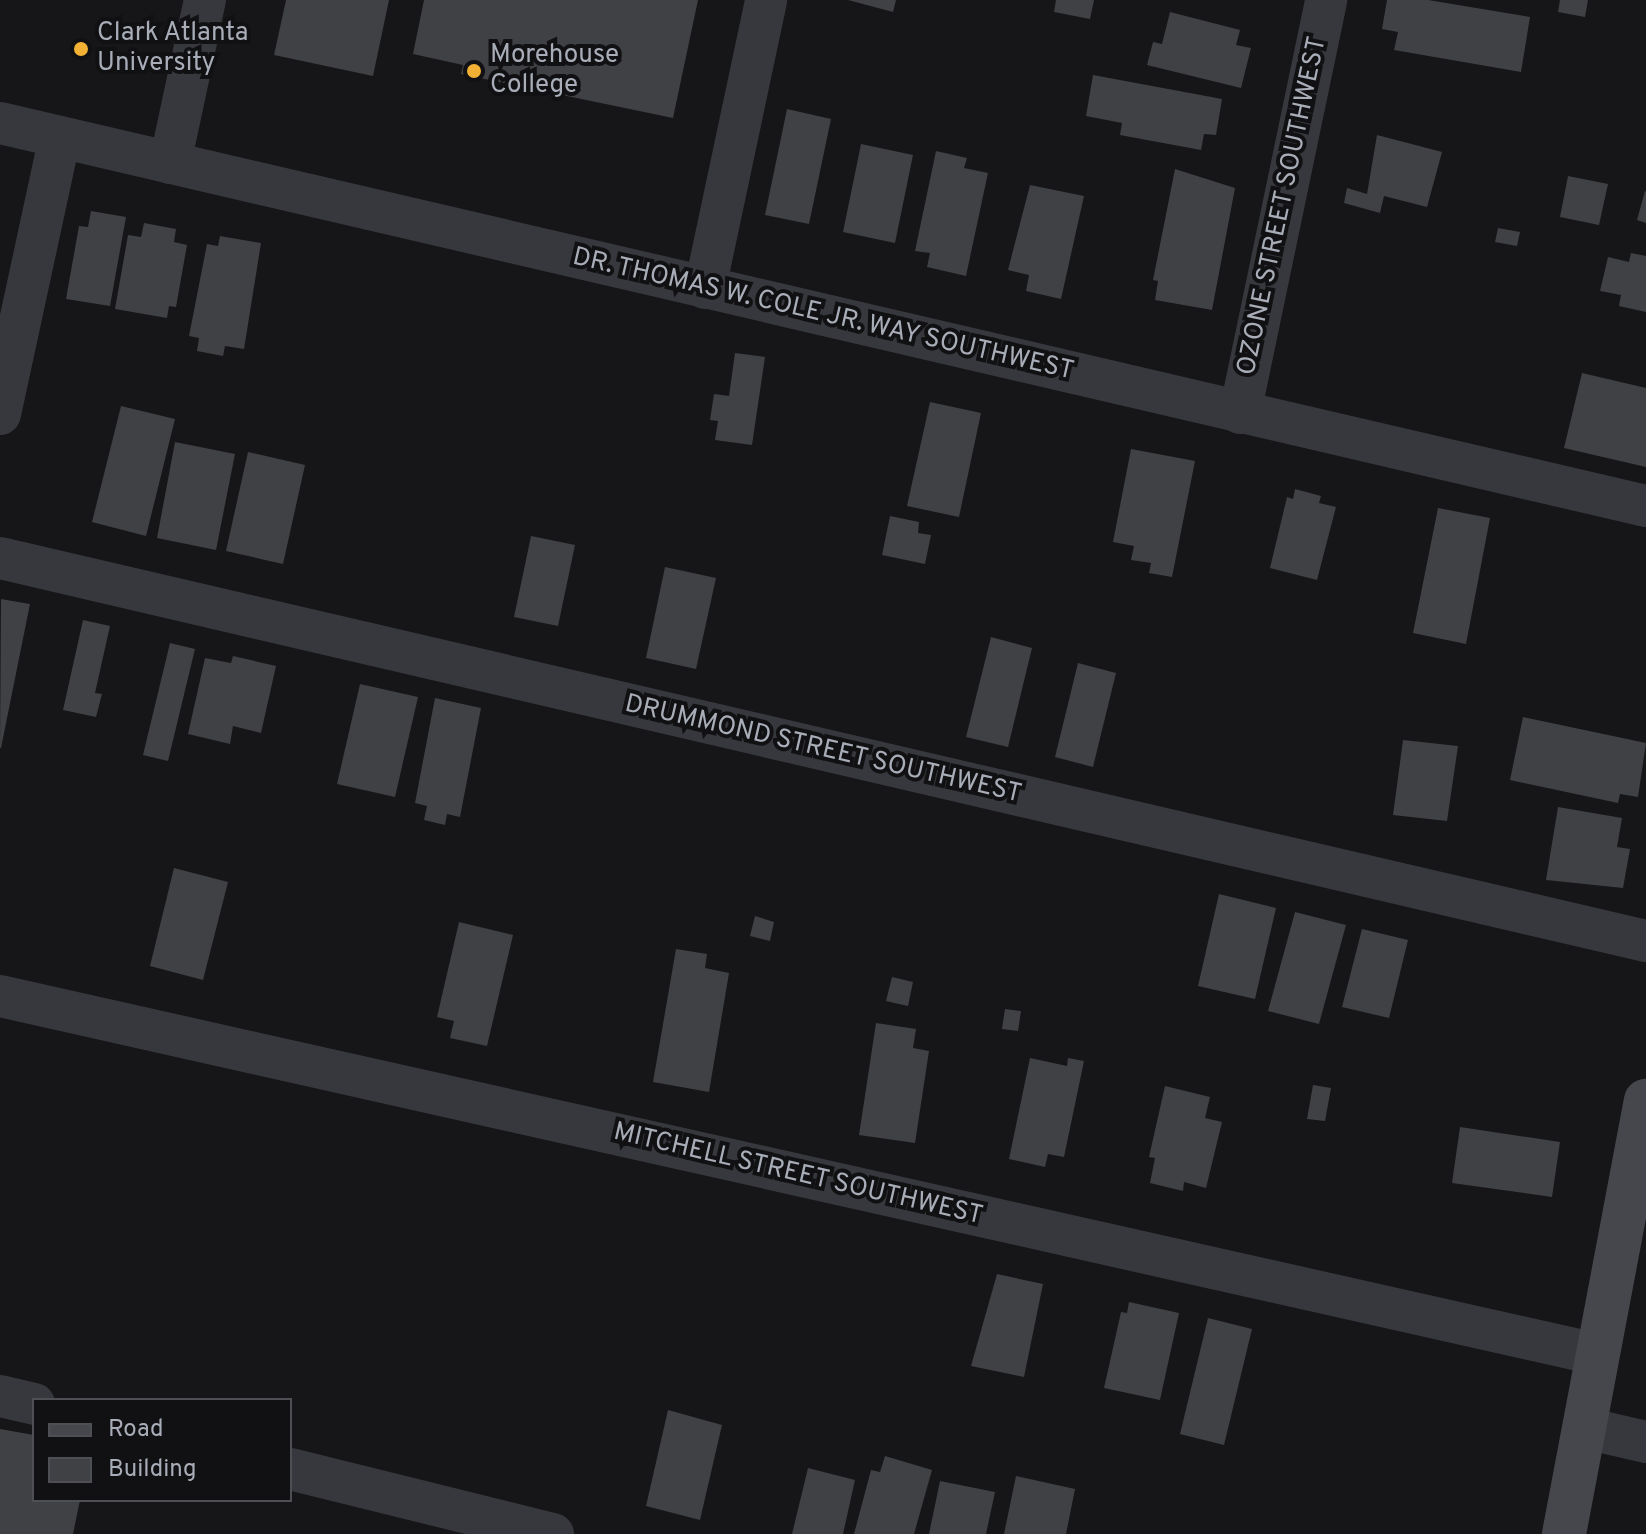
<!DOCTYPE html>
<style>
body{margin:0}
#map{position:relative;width:1646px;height:1534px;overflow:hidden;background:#161618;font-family:Overpass,sans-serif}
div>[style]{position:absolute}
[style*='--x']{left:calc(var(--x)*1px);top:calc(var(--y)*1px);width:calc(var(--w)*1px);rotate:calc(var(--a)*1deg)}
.building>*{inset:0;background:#404145}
.street>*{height:42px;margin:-21px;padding:0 21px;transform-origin:21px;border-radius:21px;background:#37383d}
.secondary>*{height:44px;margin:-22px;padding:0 22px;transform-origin:22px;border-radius:22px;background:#45474d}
.dots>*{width:22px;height:22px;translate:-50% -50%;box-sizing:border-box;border:4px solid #111113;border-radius:50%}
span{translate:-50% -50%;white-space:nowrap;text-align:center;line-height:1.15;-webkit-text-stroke:8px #111113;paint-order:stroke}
.poi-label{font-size:26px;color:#a8adb8}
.left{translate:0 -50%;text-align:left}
.street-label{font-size:26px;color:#a8adb8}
.legend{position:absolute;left:32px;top:1398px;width:260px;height:104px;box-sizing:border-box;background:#111113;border:2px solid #4d4f55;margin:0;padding:10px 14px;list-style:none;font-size:24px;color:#a8adb8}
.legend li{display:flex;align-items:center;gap:16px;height:40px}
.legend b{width:40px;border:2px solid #4d4f55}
</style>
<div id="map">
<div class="building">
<i style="clip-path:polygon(286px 0,389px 0,373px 76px,274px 55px)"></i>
<i style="clip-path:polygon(424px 0,698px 0,673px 118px,461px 74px,463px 65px,413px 54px)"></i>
<i style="clip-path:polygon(848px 0,896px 0,893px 12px)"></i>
<i style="clip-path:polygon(1056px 0,1094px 0,1090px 19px,1054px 12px)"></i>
<i style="clip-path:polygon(1387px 0,1428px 0,1530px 17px,1521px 72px,1394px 50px,1398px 32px,1382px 29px)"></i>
<i style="clip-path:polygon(1560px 0,1588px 0,1585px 17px,1558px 12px)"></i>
<i style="clip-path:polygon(1170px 12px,1240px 30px,1236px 45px,1251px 48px,1241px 88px,1147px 65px,1153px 42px,1162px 44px)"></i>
<i style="clip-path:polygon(1093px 75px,1222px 99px,1216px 135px,1204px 134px,1201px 150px,1120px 135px,1122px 123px,1086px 116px)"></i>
<i style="clip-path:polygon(787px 109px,831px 119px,809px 224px,765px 215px)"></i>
<i style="clip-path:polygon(1377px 135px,1442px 152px,1427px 207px,1384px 196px,1380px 213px,1344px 203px,1347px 188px,1367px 194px)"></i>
<i style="clip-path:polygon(861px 144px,913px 155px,895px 243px,843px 232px)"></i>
<i style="clip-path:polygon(936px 151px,967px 158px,964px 168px,988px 173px,966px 276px,927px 267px,930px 253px,915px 251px)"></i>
<i style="clip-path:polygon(1175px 169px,1235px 188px,1212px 310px,1155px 300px,1158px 281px,1153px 280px)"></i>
<i style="clip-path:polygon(1568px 176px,1608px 184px,1599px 225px,1560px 217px)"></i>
<i style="clip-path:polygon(1030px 185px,1084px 196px,1061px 299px,1026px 291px,1029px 275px,1008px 270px)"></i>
<i style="clip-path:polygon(1645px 191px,1646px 191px,1646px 223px,1637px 220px)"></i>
<i style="clip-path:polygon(91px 211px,126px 217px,110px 306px,66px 299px,79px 226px,88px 227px)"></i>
<i style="clip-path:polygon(144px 223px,176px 229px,174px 242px,187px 245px,176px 307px,169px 306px,167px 318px,115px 309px,128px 235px,141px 237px)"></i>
<i style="clip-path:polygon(1498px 228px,1520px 232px,1517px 246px,1495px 242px)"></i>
<i style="clip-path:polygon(220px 236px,261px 243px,244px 349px,225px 346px,223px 356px,197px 351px,199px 338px,189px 336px,207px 244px,218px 246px)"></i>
<i style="clip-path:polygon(1631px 253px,1646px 256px,1646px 312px,1619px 306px,1621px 295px,1600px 291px,1608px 257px,1629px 262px)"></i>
<i style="clip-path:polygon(735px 353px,765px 357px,752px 445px,715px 440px,718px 421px,710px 420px,714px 394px,729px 396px)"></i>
<i style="clip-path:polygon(1582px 373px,1646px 388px,1646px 467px,1564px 448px)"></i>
<i style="clip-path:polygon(930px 402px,981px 413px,959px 517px,907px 506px)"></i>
<i style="clip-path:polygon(121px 406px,175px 419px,146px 536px,92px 522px)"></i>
<i style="clip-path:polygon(175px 442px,235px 454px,216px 550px,157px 538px)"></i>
<i style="clip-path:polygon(1131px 449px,1195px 461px,1172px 577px,1149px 573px,1151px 563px,1131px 560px,1134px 546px,1113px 542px)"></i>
<i style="clip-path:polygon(248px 452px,305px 465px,283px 564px,226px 551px)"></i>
<i style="clip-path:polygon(1295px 489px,1321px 496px,1319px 503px,1336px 507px,1317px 580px,1270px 568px,1287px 497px,1293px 499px)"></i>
<i style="clip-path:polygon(1438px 508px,1490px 518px,1466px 644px,1413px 633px)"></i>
<i style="clip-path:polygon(890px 516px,919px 522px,918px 533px,931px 535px,925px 564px,882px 555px)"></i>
<i style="clip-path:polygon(531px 536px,575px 545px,558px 626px,514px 617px)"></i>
<i style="clip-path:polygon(665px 567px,716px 578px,696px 669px,646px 658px)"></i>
<i style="clip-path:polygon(1px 599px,30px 604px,1px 748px,0 748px)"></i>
<i style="clip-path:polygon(83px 620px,110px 626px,95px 693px,102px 694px,96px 717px,63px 710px)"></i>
<i style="clip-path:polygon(991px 637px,1032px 648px,1008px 747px,966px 737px)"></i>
<i style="clip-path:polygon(170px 643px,195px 649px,168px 761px,143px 755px)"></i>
<i style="clip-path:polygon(233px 656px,276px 666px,261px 733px,233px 726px,230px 744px,188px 734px,205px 658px,231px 663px)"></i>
<i style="clip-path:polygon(1078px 663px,1116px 673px,1093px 767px,1055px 757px)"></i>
<i style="clip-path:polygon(360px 684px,418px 697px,395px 797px,337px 784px)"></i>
<i style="clip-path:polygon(435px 698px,481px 708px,460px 817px,447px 814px,445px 825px,424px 820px,427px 806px,415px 803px)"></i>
<i style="clip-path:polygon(1523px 717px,1646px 743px,1638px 797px,1620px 794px,1618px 803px,1510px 780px)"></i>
<i style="clip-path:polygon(1403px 740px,1458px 746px,1447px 821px,1393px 815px)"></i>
<i style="clip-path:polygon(1558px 807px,1622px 818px,1617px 847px,1630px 849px,1623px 888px,1546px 880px)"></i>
<i style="clip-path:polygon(174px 868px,228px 882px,203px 980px,150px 966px)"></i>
<i style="clip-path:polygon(1219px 894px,1276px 908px,1255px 999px,1198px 986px)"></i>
<i style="clip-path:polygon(1295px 912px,1346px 925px,1319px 1024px,1268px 1011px)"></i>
<i style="clip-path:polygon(755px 916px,774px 922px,770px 941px,750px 936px)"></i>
<i style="clip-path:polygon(459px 922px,513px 935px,487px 1046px,450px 1038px,454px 1021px,437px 1017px)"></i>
<i style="clip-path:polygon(1362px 929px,1408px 940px,1389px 1018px,1342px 1007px)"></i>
<i style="clip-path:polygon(676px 949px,707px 954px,705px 968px,729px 973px,709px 1092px,653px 1082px)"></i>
<i style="clip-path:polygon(892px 977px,913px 982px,908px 1006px,886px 1001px)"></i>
<i style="clip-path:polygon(1005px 1009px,1021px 1011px,1018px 1031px,1002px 1029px)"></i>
<i style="clip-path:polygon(876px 1023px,916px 1029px,913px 1048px,929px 1051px,915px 1143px,859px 1135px)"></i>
<i style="clip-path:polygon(1030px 1058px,1067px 1066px,1068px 1058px,1084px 1061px,1064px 1157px,1048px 1154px,1045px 1167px,1009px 1159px)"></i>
<i style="clip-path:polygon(1313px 1085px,1331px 1088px,1325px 1121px,1307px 1119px)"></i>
<i style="clip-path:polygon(1165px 1086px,1210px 1097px,1205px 1118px,1222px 1122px,1206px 1188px,1184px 1182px,1183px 1191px,1150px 1183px,1155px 1158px,1149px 1157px)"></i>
<i style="clip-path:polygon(1460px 1127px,1560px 1142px,1552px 1197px,1452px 1183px)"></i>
<i style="clip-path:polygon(997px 1274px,1043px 1284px,1024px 1377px,971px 1366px)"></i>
<i style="clip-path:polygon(1129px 1302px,1179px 1313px,1160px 1400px,1104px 1388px,1121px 1312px,1127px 1313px)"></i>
<i style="clip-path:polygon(1208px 1318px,1252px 1329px,1224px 1445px,1180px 1434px)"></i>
<i style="clip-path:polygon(668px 1410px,722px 1425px,700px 1520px,646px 1506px)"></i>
<i style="clip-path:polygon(0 1429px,34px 1435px,34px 1500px,80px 1500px,73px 1534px,0 1534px)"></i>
<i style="clip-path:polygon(885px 1456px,932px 1470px,914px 1534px,854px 1534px,871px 1470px,880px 1472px)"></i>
<i style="clip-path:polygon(808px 1468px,855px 1480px,843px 1534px,792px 1534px)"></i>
<i style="clip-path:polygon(1016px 1476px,1075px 1489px,1066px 1534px,1004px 1534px)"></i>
<i style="clip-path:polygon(940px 1481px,995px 1492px,986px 1534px,929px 1534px)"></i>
</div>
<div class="street">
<i style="--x:0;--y:123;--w:1690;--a:13.1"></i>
<i style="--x:170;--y:163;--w:167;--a:-77.9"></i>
<i style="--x:705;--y:288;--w:294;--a:-78"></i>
<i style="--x:1240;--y:413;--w:422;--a:-78.2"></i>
<i style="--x:0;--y:414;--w:283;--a:-77.8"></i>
<i style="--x:0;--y:558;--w:1690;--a:13.1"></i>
<i style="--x:0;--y:996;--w:1636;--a:12.64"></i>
<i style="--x:0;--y:1396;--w:35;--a:13"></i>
<i style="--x:1585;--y:1428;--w:63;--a:12.9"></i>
<i style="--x:290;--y:1469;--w:271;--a:13.9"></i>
</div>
<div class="secondary">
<i style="--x:1564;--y:1534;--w:441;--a:-79.3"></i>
</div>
<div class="dots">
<i style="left:81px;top:49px;background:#f2b134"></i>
<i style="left:474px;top:71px;background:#f2b134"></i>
</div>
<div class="poi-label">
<span class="left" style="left:97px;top:49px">Clark Atlanta<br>University</span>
<span class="left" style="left:490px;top:71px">Morehouse<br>College</span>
</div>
<div class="street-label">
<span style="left:1283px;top:206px;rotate:-78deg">OZONE STREET SOUTHWEST</span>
<span style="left:823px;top:315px;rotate:13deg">DR. THOMAS W. COLE JR. WAY SOUTHWEST</span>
<span style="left:823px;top:750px;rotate:13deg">DRUMMOND STREET SOUTHWEST</span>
<span style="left:798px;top:1175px;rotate:13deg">MITCHELL STREET SOUTHWEST</span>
</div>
<ul class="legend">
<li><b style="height:10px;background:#45474d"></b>Road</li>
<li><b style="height:22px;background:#404145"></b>Building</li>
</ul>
</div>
